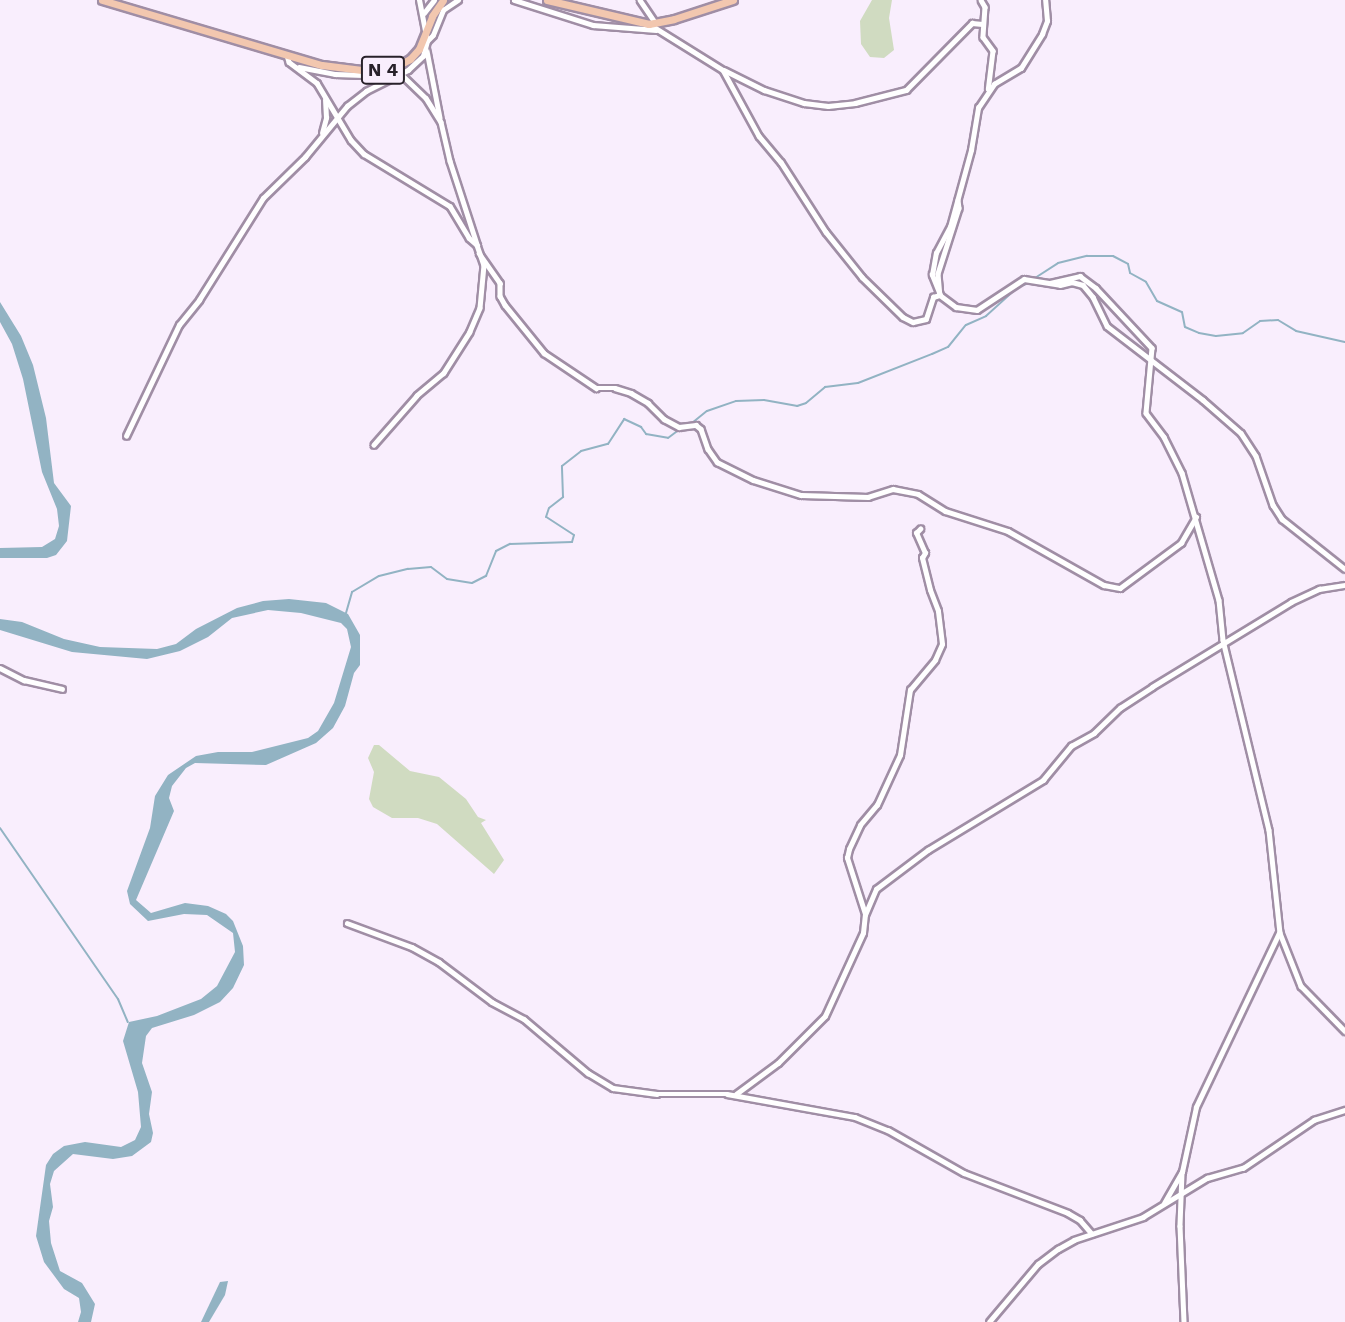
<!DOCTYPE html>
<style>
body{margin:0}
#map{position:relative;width:1345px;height:1322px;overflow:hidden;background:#f9eefd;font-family:"Work Sans",sans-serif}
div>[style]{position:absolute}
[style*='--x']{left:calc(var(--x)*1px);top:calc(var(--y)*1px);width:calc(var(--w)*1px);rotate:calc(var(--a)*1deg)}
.green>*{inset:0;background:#d0dbc1}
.water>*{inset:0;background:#92b3c3}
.stream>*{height:2px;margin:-1px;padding:0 1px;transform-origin:1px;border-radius:1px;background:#92b3c3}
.roads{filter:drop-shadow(2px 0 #a08ea5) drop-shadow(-2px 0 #a08ea5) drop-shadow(0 2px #a08ea5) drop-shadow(0 -2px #a08ea5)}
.minor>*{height:4.5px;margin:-2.25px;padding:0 2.25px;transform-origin:2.25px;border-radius:2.25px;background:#fff}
.major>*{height:7px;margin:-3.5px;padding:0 3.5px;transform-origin:3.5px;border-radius:3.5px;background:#f2c7af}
span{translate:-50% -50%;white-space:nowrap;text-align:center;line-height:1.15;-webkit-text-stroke:5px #f9eefd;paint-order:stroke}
.shield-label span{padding:2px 5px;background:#f9eefd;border:2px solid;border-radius:5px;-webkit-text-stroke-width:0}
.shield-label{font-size:18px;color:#28212a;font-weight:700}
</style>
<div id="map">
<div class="green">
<i style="clip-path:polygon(872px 0,892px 0,889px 18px,894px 50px,884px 58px,870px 57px,861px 44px,860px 21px)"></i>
<i style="clip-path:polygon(374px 745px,379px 745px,410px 771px,439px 777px,466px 799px,478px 817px,486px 820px,481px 823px,504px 860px,494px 874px,437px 824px,418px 818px,392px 818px,373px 807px,369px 799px,374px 772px,368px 758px)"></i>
</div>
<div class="water">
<i style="clip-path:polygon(0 302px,21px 336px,33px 365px,46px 418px,54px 483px,71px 506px,67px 541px,56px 555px,47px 558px,0 558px,0 548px,42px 547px,55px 539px,59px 526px,57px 509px,42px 472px,23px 379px,12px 344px,0 322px)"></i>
<i style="clip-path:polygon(289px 599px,326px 603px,348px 614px,360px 635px,360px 665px,354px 673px,345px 706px,333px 728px,316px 743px,266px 765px,195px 763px,186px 768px,172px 786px,169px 798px,174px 811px,136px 900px,151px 913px,185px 903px,208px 906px,226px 914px,233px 921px,243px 946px,244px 965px,233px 988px,220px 1002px,194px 1015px,152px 1028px,146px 1036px,142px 1063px,152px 1092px,149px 1114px,153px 1133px,151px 1142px,132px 1156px,113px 1159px,73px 1154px,54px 1171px,50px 1184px,53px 1207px,49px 1221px,51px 1243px,60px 1271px,82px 1283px,95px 1304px,91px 1322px,78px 1322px,81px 1312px,79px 1298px,64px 1289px,44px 1262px,36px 1236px,46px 1165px,53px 1154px,64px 1146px,85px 1142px,121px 1147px,135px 1140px,141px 1127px,138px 1092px,123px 1041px,129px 1022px,157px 1016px,201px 999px,217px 986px,235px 952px,233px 933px,207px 915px,184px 914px,148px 921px,130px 904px,127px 891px,150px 828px,155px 796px,168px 775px,196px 756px,218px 752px,252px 752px,308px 738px,318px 731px,334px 703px,351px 647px,347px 629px,341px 623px,301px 613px,268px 610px,232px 618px,208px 637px,180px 651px,147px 659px,72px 652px,0 630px,0 619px,22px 622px,64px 639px,100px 647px,157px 649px,176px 644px,196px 629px,237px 608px,263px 601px)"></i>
<i style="clip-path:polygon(228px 1281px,225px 1295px,209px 1322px,201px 1322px,220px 1282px)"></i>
</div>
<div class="stream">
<i style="--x:1035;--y:278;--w:27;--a:-33"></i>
<i style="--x:1058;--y:263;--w:30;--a:-14"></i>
<i style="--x:1087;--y:256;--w:26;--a:0"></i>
<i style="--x:1113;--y:256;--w:17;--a:28"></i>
<i style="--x:1128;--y:264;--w:9;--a:77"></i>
<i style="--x:1130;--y:273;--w:18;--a:29"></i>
<i style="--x:1146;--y:282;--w:22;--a:60"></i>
<i style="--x:1157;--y:301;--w:27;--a:24"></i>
<i style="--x:1182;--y:312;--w:15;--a:79"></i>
<i style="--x:1185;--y:327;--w:15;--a:23"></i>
<i style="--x:1199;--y:333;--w:17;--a:10"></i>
<i style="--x:1216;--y:336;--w:27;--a:-6"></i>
<i style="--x:1243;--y:333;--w:21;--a:-35"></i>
<i style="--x:1260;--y:321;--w:18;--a:-3"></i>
<i style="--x:1278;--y:320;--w:21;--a:31"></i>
<i style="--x:1296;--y:331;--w:50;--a:12.7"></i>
<i style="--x:692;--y:423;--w:19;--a:-39"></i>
<i style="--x:707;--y:411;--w:31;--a:-19"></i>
<i style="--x:736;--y:401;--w:28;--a:-2"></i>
<i style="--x:764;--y:400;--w:34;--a:10"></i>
<i style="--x:797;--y:406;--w:9;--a:-18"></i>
<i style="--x:806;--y:403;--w:25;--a:-40"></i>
<i style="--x:825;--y:387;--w:33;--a:-7"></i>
<i style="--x:858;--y:383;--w:79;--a:-21.4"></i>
<i style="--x:932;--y:354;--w:17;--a:-24"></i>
<i style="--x:948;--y:347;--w:28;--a:-51"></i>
<i style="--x:966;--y:325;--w:22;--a:-24"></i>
<i style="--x:986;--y:316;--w:43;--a:-42.2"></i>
<i style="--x:1018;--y:287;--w:15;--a:-20"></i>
<i style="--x:346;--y:613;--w:22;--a:-74"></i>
<i style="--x:352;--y:592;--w:31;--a:-31"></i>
<i style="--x:379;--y:576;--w:30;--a:-14"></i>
<i style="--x:408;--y:569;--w:23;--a:-5"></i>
<i style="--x:431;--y:567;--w:20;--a:37"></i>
<i style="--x:447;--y:579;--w:25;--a:9"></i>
<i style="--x:472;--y:583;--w:16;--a:-27"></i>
<i style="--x:486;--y:576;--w:27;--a:-68"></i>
<i style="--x:496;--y:551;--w:16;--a:-27"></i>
<i style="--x:510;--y:544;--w:62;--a:-1.8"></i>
<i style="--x:572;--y:542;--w:7;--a:-74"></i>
<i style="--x:574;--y:535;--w:33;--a:-147"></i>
<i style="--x:546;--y:517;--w:9;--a:-72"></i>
<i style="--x:549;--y:508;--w:18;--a:-38"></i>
<i style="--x:563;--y:497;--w:31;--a:-92"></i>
<i style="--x:562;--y:466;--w:24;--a:-38"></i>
<i style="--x:581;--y:451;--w:28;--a:-15"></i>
<i style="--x:608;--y:444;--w:30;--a:-57"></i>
<i style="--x:624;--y:419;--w:19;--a:25"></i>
<i style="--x:641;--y:427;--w:9;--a:54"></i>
<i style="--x:646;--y:434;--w:22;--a:10"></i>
<i style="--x:668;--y:438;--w:15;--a:-37"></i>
<i style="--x:0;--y:828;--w:208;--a:55.4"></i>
<i style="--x:118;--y:999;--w:25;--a:67"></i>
</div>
<div class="roads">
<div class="minor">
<i style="--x:514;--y:0;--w:83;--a:17.6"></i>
<i style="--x:593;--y:25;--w:63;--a:4.5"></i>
<i style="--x:640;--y:0;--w:27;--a:56"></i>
<i style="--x:981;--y:0;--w:8;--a:60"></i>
<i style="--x:985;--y:7;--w:30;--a:94"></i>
<i style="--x:983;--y:37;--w:17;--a:54"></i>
<i style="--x:993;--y:51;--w:38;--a:97"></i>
<i style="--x:424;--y:13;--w:16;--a:-52"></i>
<i style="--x:649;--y:24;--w:87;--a:31.9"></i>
<i style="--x:723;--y:70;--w:75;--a:61.4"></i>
<i style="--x:759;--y:136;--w:34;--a:50"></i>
<i style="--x:781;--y:162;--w:83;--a:57.3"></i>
<i style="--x:826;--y:232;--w:58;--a:51.3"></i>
<i style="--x:862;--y:277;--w:57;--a:44.3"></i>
<i style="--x:903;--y:317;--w:11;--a:27"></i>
<i style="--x:913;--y:322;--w:13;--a:-13"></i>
<i style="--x:926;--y:319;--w:23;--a:-72"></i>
<i style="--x:933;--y:297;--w:7;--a:-16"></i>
<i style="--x:940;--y:295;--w:20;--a:37"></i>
<i style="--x:956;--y:307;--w:21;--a:8"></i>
<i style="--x:977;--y:310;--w:56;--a:-33.4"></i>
<i style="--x:1024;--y:279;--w:36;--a:9"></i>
<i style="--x:1060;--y:285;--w:12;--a:-14"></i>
<i style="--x:1072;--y:282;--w:11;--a:15"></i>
<i style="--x:1083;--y:285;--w:16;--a:50"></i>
<i style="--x:1093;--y:297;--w:32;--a:64"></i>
<i style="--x:1107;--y:326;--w:121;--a:37.6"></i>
<i style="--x:1203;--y:400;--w:50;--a:41"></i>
<i style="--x:1241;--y:433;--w:27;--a:57"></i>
<i style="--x:1256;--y:456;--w:52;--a:70.9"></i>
<i style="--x:1273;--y:505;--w:17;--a:57"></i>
<i style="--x:1282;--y:519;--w:80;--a:38.4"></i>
<i style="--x:427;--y:41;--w:8;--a:-45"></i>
<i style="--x:433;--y:35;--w:27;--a:-68"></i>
<i style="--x:443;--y:10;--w:18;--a:-34"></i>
<i style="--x:427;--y:51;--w:68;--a:79"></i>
<i style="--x:287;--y:55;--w:7;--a:74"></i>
<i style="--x:289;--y:62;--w:35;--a:37"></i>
<i style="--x:317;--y:83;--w:66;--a:59.2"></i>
<i style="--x:351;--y:140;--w:19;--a:47"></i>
<i style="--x:364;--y:154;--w:100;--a:31.2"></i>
<i style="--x:450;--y:206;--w:37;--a:59"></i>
<i style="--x:469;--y:238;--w:11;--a:41"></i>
<i style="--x:477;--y:245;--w:21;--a:71"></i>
<i style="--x:484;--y:265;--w:43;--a:95.3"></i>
<i style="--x:480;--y:308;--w:26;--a:113"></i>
<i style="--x:470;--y:332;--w:49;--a:122.4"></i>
<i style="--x:444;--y:373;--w:35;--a:140"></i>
<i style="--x:417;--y:396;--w:65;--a:131.3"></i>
<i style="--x:299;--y:67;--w:37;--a:11"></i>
<i style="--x:335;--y:74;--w:56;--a:2"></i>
<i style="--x:724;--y:70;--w:45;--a:26.6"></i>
<i style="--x:764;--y:90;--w:42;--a:18"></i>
<i style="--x:804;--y:103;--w:24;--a:7"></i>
<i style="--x:828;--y:106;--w:27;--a:-6"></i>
<i style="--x:855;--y:103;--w:53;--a:-14.3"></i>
<i style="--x:906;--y:90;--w:94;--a:-45.4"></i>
<i style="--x:972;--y:23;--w:10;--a:6"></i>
<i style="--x:399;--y:72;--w:37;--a:44"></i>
<i style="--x:426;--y:98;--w:28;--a:58"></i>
<i style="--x:441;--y:122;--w:40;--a:77"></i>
<i style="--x:450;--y:161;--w:87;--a:72"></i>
<i style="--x:322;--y:133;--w:16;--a:-75"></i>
<i style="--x:326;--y:118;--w:18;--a:-93"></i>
<i style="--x:958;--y:200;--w:8;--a:83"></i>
<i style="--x:959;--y:208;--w:69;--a:107.7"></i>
<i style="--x:938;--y:274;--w:21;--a:85"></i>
<i style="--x:940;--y:295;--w:22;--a:-112"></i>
<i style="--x:932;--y:275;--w:22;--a:-80"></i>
<i style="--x:936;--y:253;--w:30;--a:-62"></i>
<i style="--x:950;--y:227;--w:80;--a:-74.7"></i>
<i style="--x:971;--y:150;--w:43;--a:-80.5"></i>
<i style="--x:978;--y:108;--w:29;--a:-56"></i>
<i style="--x:994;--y:84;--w:31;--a:-31"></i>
<i style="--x:1021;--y:68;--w:40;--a:-58"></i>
<i style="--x:1042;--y:34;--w:14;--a:-69"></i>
<i style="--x:1047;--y:21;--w:21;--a:-95"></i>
<i style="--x:479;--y:253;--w:37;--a:55"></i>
<i style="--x:500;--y:283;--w:13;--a:90"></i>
<i style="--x:500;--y:296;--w:10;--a:61"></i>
<i style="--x:505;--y:305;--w:62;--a:50.9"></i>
<i style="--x:544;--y:353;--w:63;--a:33.9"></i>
<i style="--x:596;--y:388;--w:19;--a:0"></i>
<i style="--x:615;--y:388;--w:17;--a:17"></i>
<i style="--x:631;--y:393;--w:20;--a:30"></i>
<i style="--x:648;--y:403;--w:23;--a:45"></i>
<i style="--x:664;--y:419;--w:17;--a:28"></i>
<i style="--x:679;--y:427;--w:17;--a:-7"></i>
<i style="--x:696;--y:425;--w:6;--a:39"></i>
<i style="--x:701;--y:429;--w:21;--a:71"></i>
<i style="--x:708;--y:449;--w:16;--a:55"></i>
<i style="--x:717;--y:462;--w:40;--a:26.6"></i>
<i style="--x:753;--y:480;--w:50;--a:17.4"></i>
<i style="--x:801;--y:495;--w:67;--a:1.7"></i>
<i style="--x:868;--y:497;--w:26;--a:-18"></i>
<i style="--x:893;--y:489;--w:25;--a:11"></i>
<i style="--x:918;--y:494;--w:32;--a:32"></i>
<i style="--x:945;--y:511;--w:66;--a:17.6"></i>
<i style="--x:1008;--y:531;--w:110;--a:29.4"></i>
<i style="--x:1104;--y:585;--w:16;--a:11"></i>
<i style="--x:1120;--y:588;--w:76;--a:-36.4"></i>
<i style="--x:1181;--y:543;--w:30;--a:-60"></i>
<i style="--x:1050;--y:283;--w:31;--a:-13"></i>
<i style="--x:1080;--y:276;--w:20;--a:37"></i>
<i style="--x:1096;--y:288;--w:82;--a:47"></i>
<i style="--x:1152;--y:348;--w:65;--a:95.3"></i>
<i style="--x:1146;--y:413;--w:30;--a:53"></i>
<i style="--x:1164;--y:437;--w:40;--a:63.4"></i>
<i style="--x:1182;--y:473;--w:132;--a:73.8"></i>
<i style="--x:1219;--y:600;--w:40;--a:84.3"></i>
<i style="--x:1223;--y:640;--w:195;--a:76.4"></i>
<i style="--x:1269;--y:830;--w:104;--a:83.9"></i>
<i style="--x:1280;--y:933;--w:57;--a:68.4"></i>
<i style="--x:1301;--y:986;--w:63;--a:45.6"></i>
<i style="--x:126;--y:436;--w:123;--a:-64.5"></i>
<i style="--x:179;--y:325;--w:32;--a:-51"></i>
<i style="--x:199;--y:300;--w:120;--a:-57.9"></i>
<i style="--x:263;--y:198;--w:59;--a:-44.3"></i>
<i style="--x:305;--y:157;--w:66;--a:-50.5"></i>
<i style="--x:347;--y:106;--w:24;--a:-38"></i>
<i style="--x:366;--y:91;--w:47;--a:-26.6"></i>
<i style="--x:408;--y:70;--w:21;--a:-43"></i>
<i style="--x:423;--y:56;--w:16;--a:-75"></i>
<i style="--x:427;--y:41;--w:42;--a:-101"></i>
<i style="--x:0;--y:668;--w:27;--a:27"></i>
<i style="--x:24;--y:680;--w:39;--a:13"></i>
<i style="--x:865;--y:914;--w:59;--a:-107.8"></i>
<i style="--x:847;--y:858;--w:9;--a:-77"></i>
<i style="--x:849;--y:849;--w:26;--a:-65"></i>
<i style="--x:860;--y:825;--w:26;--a:-50"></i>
<i style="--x:877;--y:805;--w:55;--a:-65.3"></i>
<i style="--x:900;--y:755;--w:66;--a:-81.3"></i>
<i style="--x:910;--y:690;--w:39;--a:-50"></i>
<i style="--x:935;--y:660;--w:17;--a:-66"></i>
<i style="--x:942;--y:644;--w:33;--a:-97"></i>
<i style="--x:938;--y:611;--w:22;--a:-111"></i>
<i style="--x:930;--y:590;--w:33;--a:-104"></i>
<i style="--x:922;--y:558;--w:6;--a:-59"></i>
<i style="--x:925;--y:553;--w:22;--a:-114"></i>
<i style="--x:916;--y:533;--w:6;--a:-45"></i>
<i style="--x:347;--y:923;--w:69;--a:20.3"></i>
<i style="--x:412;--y:947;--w:31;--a:29"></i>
<i style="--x:439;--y:962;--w:66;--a:37"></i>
<i style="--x:492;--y:1002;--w:36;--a:28"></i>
<i style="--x:524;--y:1019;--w:84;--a:40.2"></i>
<i style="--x:588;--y:1073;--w:29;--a:31"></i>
<i style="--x:613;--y:1088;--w:44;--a:7.8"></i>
<i style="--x:657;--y:1094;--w:70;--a:0"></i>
<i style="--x:727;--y:1094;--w:130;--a:10.2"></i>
<i style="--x:855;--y:1117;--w:35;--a:22"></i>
<i style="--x:888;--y:1130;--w:87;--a:29.5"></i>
<i style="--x:964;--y:1173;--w:111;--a:21"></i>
<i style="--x:1068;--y:1213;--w:14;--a:30"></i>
<i style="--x:1080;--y:1220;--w:18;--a:49"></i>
<i style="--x:736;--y:1094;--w:52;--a:-36.4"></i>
<i style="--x:778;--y:1063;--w:66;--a:-45"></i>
<i style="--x:825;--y:1016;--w:91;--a:-65.4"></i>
<i style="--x:863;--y:933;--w:18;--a:-84"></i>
<i style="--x:865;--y:915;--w:28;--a:-67"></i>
<i style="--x:876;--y:889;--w:65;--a:-36.9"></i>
<i style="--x:928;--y:850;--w:135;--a:-31.3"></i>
<i style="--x:1043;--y:780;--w:44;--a:-50.5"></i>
<i style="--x:1071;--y:746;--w:26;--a:-29"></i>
<i style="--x:1094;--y:733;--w:36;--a:-44"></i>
<i style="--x:1120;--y:708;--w:38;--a:-33"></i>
<i style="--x:1152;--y:687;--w:163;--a:-31.4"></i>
<i style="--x:1291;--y:602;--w:31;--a:-25"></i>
<i style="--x:1319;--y:589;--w:26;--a:-9"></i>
<i style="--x:1182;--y:1173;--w:53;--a:92.2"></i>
<i style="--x:1180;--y:1226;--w:96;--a:87.6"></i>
<i style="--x:1164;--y:1203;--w:36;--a:-60"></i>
<i style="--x:1182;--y:1172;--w:66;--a:-77.8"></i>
<i style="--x:1196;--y:1107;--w:193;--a:-64.5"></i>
<i style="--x:989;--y:1322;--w:76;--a:-49.8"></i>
<i style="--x:1038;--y:1264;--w:25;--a:-37"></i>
<i style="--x:1058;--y:1249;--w:18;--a:-29"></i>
<i style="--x:1074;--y:1240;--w:73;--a:-18.4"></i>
<i style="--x:1143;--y:1217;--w:75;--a:-31.4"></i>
<i style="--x:1207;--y:1178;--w:37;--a:-16"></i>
<i style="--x:1243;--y:1168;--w:86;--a:-34.1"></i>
<i style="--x:1314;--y:1120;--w:33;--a:-18"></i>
</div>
<div class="major">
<i style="--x:102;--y:0;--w:229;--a:16.5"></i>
<i style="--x:322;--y:65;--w:48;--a:7.1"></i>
<i style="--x:370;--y:71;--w:27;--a:-10"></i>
<i style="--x:397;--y:66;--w:15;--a:-28"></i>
<i style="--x:410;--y:59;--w:13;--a:-48"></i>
<i style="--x:419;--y:49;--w:35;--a:-68"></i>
<i style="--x:432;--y:16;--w:19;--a:-55"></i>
<i style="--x:547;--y:0;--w:105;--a:13.2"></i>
<i style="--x:649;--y:24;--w:25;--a:-11"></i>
<i style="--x:674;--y:19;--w:62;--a:-17.9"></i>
</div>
</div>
<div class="shield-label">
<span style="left:383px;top:70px">N 4</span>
</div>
</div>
